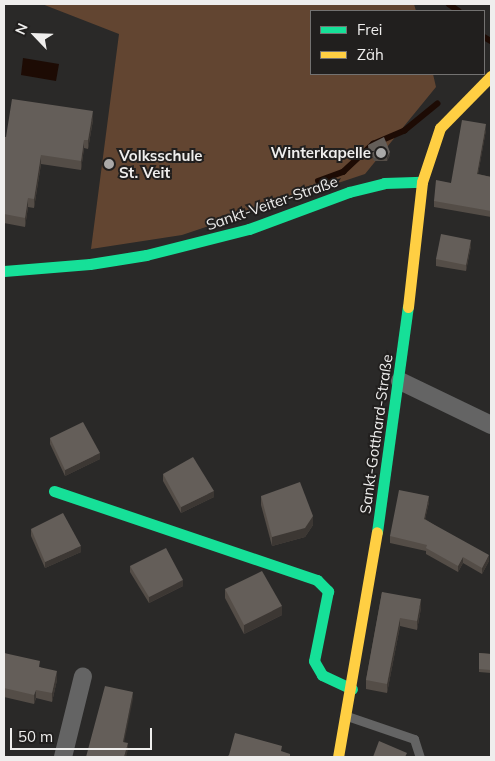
<!DOCTYPE html>
<meta charset="utf-8">
<style>
body{margin:0}
#map{position:relative;width:495px;height:761px;overflow:hidden;background:#2a2928;font-family:Mulish,sans-serif}
div>[style]{position:absolute}
[style*='--x']{left:calc(var(--x)*1px);top:calc(var(--y)*1px);width:calc(var(--w)*1px);rotate:calc(var(--a)*1deg)}
.green>*{inset:0;background:#624531}
.water>*{inset:0;background:#1d0b04}
.stream>*{height:5.5px;margin:-2.75px;padding:0 2.75px;transform-origin:2.75px;border-radius:2.75px;background:#1d0b04}
.lane>*{height:9px;margin:-4.5px;padding:0 4.5px;transform-origin:4.5px;border-radius:4.5px;background:#646464}
.street>*{height:18px;margin:-9px;padding:0 9px;transform-origin:9px;border-radius:9px;background:#646464}
.fast>*{height:11px;margin:-5.5px;padding:0 5.5px;transform-origin:5.5px;border-radius:5.5px;background:#16e098}
.slow>*{height:11px;margin:-5.5px;padding:0 5.5px;transform-origin:5.5px;border-radius:5.5px;background:#ffcf43}
.wall>*{inset:0;background:#544d47}
.shaded-wall>*{inset:0;background:#3c3733}
.building>*{inset:0;background:#645e59}
.dots>*{width:14px;height:14px;translate:-50% -50%;box-sizing:border-box;border:2px solid #211f1e;border-radius:50%}
span{translate:-50% -50%;white-space:nowrap;text-align:center;line-height:1.15;-webkit-text-stroke:4px #211f1e;paint-order:stroke}
.poi-label{font-size:15px;color:#efeeed;font-weight:700}
.right{translate:-100% -50%;text-align:right}
.left{translate:0 -50%;text-align:left}
.street-label{font-size:15px;color:#efeeed}
.frame{position:absolute;inset:0;border:5px solid #efeeed;pointer-events:none}
.legend{position:absolute;left:310px;top:10px;width:175px;height:65px;box-sizing:border-box;background:#211f1e;border:1px solid #737271;margin:0;padding:6px 9px;list-style:none;font-size:15px;color:#efeeed}
.legend li{display:flex;align-items:center;gap:10px;height:25px}
.legend b{width:25px;border:1px solid #737271}
.north{position:absolute;left:10px;top:10px;width:50px;height:50px;-webkit-text-stroke:4px #211f1e;paint-order:stroke;rotate:294deg;font-size:14px;font-weight:700;line-height:20px;text-align:center;color:#efeeed}
.north::after{content:'';display:block;margin:auto;width:18px;height:22px;background:#efeeed;clip-path:polygon(50% 0,100% 100%,50% 72%,0 100%)}
.scale{position:absolute;left:10px;top:728px;width:142px;height:22px;box-sizing:border-box;border:2px solid #efeeed;border-top:0;padding-left:6px;font-size:15px;line-height:18px;white-space:nowrap;color:#efeeed;-webkit-text-stroke:4px #211f1e;paint-order:stroke}
</style>
<div id="map">
<div class="green">
<i style="clip-path:polygon(42px 4px,414px 4px,416px 11px,311px 11px,311px 74px,433px 74px,436px 87px,365px 174px,182px 235px,91px 249px,119px 34px)"></i>
</div>
<div class="water">
<i style="clip-path:polygon(23px 58px,59px 64px,56px 81px,21px 75px)"></i>
</div>
<div class="stream">
<i style="--x:449;--y:4;--w:12;--a:35"></i>
<i style="--x:484;--y:37;--w:8;--a:30"></i>
<i style="--x:318;--y:181;--w:27;--a:-20"></i>
<i style="--x:343;--y:172;--w:41;--a:-43"></i>
<i style="--x:373;--y:144;--w:34;--a:-23"></i>
<i style="--x:404;--y:131;--w:43;--a:-39.3"></i>
</div>
<div class="lane">
<i style="--x:347;--y:716;--w:71;--a:18.9"></i>
<i style="--x:414;--y:739;--w:19;--a:72"></i>
</div>
<div class="street">
<i style="--x:400;--y:381;--w:101;--a:25.8"></i>
<i style="--x:63;--y:757;--w:83;--a:-76.1"></i>
</div>
<div class="fast">
<i style="--x:4;--y:271;--w:86;--a:-4.7"></i>
<i style="--x:90;--y:264;--w:57;--a:-9.1"></i>
<i style="--x:146;--y:255;--w:106;--a:-14.2"></i>
<i style="--x:249;--y:229;--w:107;--a:-20.3"></i>
<i style="--x:349;--y:192;--w:36;--a:-14"></i>
<i style="--x:384;--y:183;--w:38;--a:-2"></i>
<i style="--x:54;--y:491;--w:278;--a:18.7"></i>
<i style="--x:317;--y:580;--w:16;--a:45"></i>
<i style="--x:328;--y:591;--w:71;--a:101.3"></i>
<i style="--x:314;--y:661;--w:16;--a:60"></i>
<i style="--x:322;--y:675;--w:33;--a:25"></i>
<i style="--x:377;--y:532;--w:227;--a:-82.2"></i>
</div>
<div class="slow">
<i style="--x:408;--y:307;--w:126;--a:-83.6"></i>
<i style="--x:422;--y:182;--w:57;--a:-71.6"></i>
<i style="--x:440;--y:128;--w:73;--a:-45.6"></i>
<i style="--x:338;--y:757;--w:228;--a:-80.2"></i>
</div>
<div class="wall">
<i style="clip-path:polygon(93px 120px,88px 149px,84px 148px,81px 170px,41px 164px,34px 208px,28px 207px,25px 227px,4px 223px,4px 137px,6px 137px)"></i>
<i style="clip-path:polygon(486px 130px,478px 174px,491px 177px,491px 217px,434px 207px,434px 201px,451px 183px)"></i>
<i style="clip-path:polygon(368px 145px,390px 155px,387px 161px,374px 161px,368px 148px)"></i>
<i style="clip-path:polygon(471px 246px,466px 271px,436px 266px,436px 259px)"></i>
<i style="clip-path:polygon(50px 438px,100px 459px,65px 476px,50px 444px)"></i>
<i style="clip-path:polygon(163px 474px,214px 497px,181px 513px,163px 481px)"></i>
<i style="clip-path:polygon(261px 496px,313px 525px,305px 537px,272px 546px,261px 505px)"></i>
<i style="clip-path:polygon(429px 502px,425px 519px,489px 561px,482px 574px,463px 563px,458px 572px,426px 554px,426px 551px,390px 543px,390px 536px)"></i>
<i style="clip-path:polygon(31px 529px,81px 552px,45px 568px,31px 536px)"></i>
<i style="clip-path:polygon(130px 566px,183px 586px,149px 603px,130px 572px)"></i>
<i style="clip-path:polygon(225px 589px,282px 615px,244px 634px,225px 598px)"></i>
<i style="clip-path:polygon(382px 592px,421px 608px,417px 630px,400px 626px,387px 693px,366px 689px,366px 680px)"></i>
<i style="clip-path:polygon(4px 653px,40px 667px,57px 680px,52px 702px,36px 698px,34px 704px,4px 697px)"></i>
<i style="clip-path:polygon(479px 653px,491px 654px,491px 673px,479px 672px)"></i>
</div>
<div class="shaded-wall">
<i style="clip-path:polygon(93px 111px,93px 120px,88px 149px,88px 140px)"></i>
<i style="clip-path:polygon(486px 124px,486px 130px,477px 180px,477px 174px)"></i>
<i style="clip-path:polygon(84px 140px,84px 148px,81px 170px,81px 161px)"></i>
<i style="clip-path:polygon(390px 152px,390px 155px,387px 161px,387px 157px)"></i>
<i style="clip-path:polygon(41px 155px,41px 164px,34px 208px,34px 199px)"></i>
<i style="clip-path:polygon(28px 198px,28px 207px,25px 227px,25px 218px)"></i>
<i style="clip-path:polygon(471px 240px,471px 246px,466px 271px,466px 265px)"></i>
<i style="clip-path:polygon(100px 453px,100px 459px,65px 476px,65px 470px)"></i>
<i style="clip-path:polygon(214px 491px,214px 497px,181px 513px,181px 507px)"></i>
<i style="clip-path:polygon(429px 496px,429px 502px,424px 525px,424px 519px)"></i>
<i style="clip-path:polygon(313px 516px,313px 525px,305px 537px,272px 546px,272px 537px)"></i>
<i style="clip-path:polygon(81px 546px,81px 552px,45px 568px,45px 562px)"></i>
<i style="clip-path:polygon(489px 555px,489px 561px,482px 574px,482px 568px)"></i>
<i style="clip-path:polygon(463px 557px,463px 563px,458px 572px,458px 566px)"></i>
<i style="clip-path:polygon(183px 580px,183px 586px,149px 603px,149px 597px)"></i>
<i style="clip-path:polygon(421px 599px,421px 608px,417px 630px,417px 621px)"></i>
<i style="clip-path:polygon(282px 606px,282px 615px,244px 634px,244px 625px)"></i>
<i style="clip-path:polygon(400px 618px,400px 626px,387px 693px,387px 684px)"></i>
<i style="clip-path:polygon(57px 671px,57px 680px,52px 702px,52px 693px)"></i>
<i style="clip-path:polygon(36px 690px,36px 698px,34px 704px,34px 695px)"></i>
<i style="clip-path:polygon(133px 692px,133px 699px,123px 748px,123px 742px)"></i>
<i style="clip-path:polygon(128px 743px,128px 750px,126px 757px,124px 757px)"></i>
</div>
<div class="building">
<i style="clip-path:polygon(12px 99px,93px 111px,88px 140px,84px 140px,81px 161px,41px 155px,34px 199px,28px 198px,25px 218px,4px 214px,4px 137px,6px 137px)"></i>
<i style="clip-path:polygon(462px 120px,486px 124px,477px 174px,491px 177px,491px 211px,434px 201px,436px 180px,451px 183px)"></i>
<i style="clip-path:polygon(384px 137px,390px 152px,387px 157px,374px 158px,368px 145px)"></i>
<i style="clip-path:polygon(441px 234px,471px 240px,466px 265px,436px 259px)"></i>
<i style="clip-path:polygon(83px 422px,100px 453px,65px 470px,50px 438px)"></i>
<i style="clip-path:polygon(193px 457px,214px 491px,181px 507px,163px 474px)"></i>
<i style="clip-path:polygon(300px 482px,313px 516px,305px 528px,272px 537px,261px 496px)"></i>
<i style="clip-path:polygon(399px 490px,429px 496px,424px 519px,489px 555px,482px 568px,463px 557px,458px 566px,426px 548px,427px 545px,390px 536px)"></i>
<i style="clip-path:polygon(63px 513px,81px 546px,45px 562px,31px 529px)"></i>
<i style="clip-path:polygon(166px 548px,183px 580px,149px 597px,130px 566px)"></i>
<i style="clip-path:polygon(262px 571px,282px 606px,244px 625px,225px 589px)"></i>
<i style="clip-path:polygon(382px 592px,421px 599px,417px 621px,400px 618px,387px 684px,366px 680px)"></i>
<i style="clip-path:polygon(4px 653px,40px 661px,39px 667px,57px 671px,52px 693px,36px 690px,34px 695px,4px 688px)"></i>
<i style="clip-path:polygon(479px 653px,491px 654px,491px 670px,479px 669px)"></i>
<i style="clip-path:polygon(105px 686px,133px 692px,123px 742px,128px 743px,124px 757px,86px 757px)"></i>
<i style="clip-path:polygon(235px 733px,282px 746px,281px 751px,290px 754px,290px 757px,227px 757px,229px 755px)"></i>
<i style="clip-path:polygon(379px 741px,407px 753px,405px 757px,373px 757px)"></i>
</div>
<div class="dots">
<i style="left:381px;top:153px;background:#aaa9a8"></i>
<i style="left:109px;top:164px;background:#aaa9a8"></i>
</div>
<div class="poi-label">
<span class="right" style="left:371px;top:153px">Winterkapelle</span>
<span class="left" style="left:119px;top:164px">Volksschule<br>St. Veit</span>
</div>
<div class="street-label">
<span style="left:272px;top:203px;rotate:-19deg">Sankt-Veiter-Straße</span>
<span style="left:376px;top:434px;rotate:-82deg">Sankt-Gotthard-Straße</span>
</div>
<div class="frame"></div>
<ul class="legend">
<li><b style="height:6px;background:#16e098"></b>Frei</li>
<li><b style="height:6px;background:#ffcf43"></b>Zäh</li>
</ul>
<div class="north">N</div>
<div class="scale">50 m</div>
</div>
